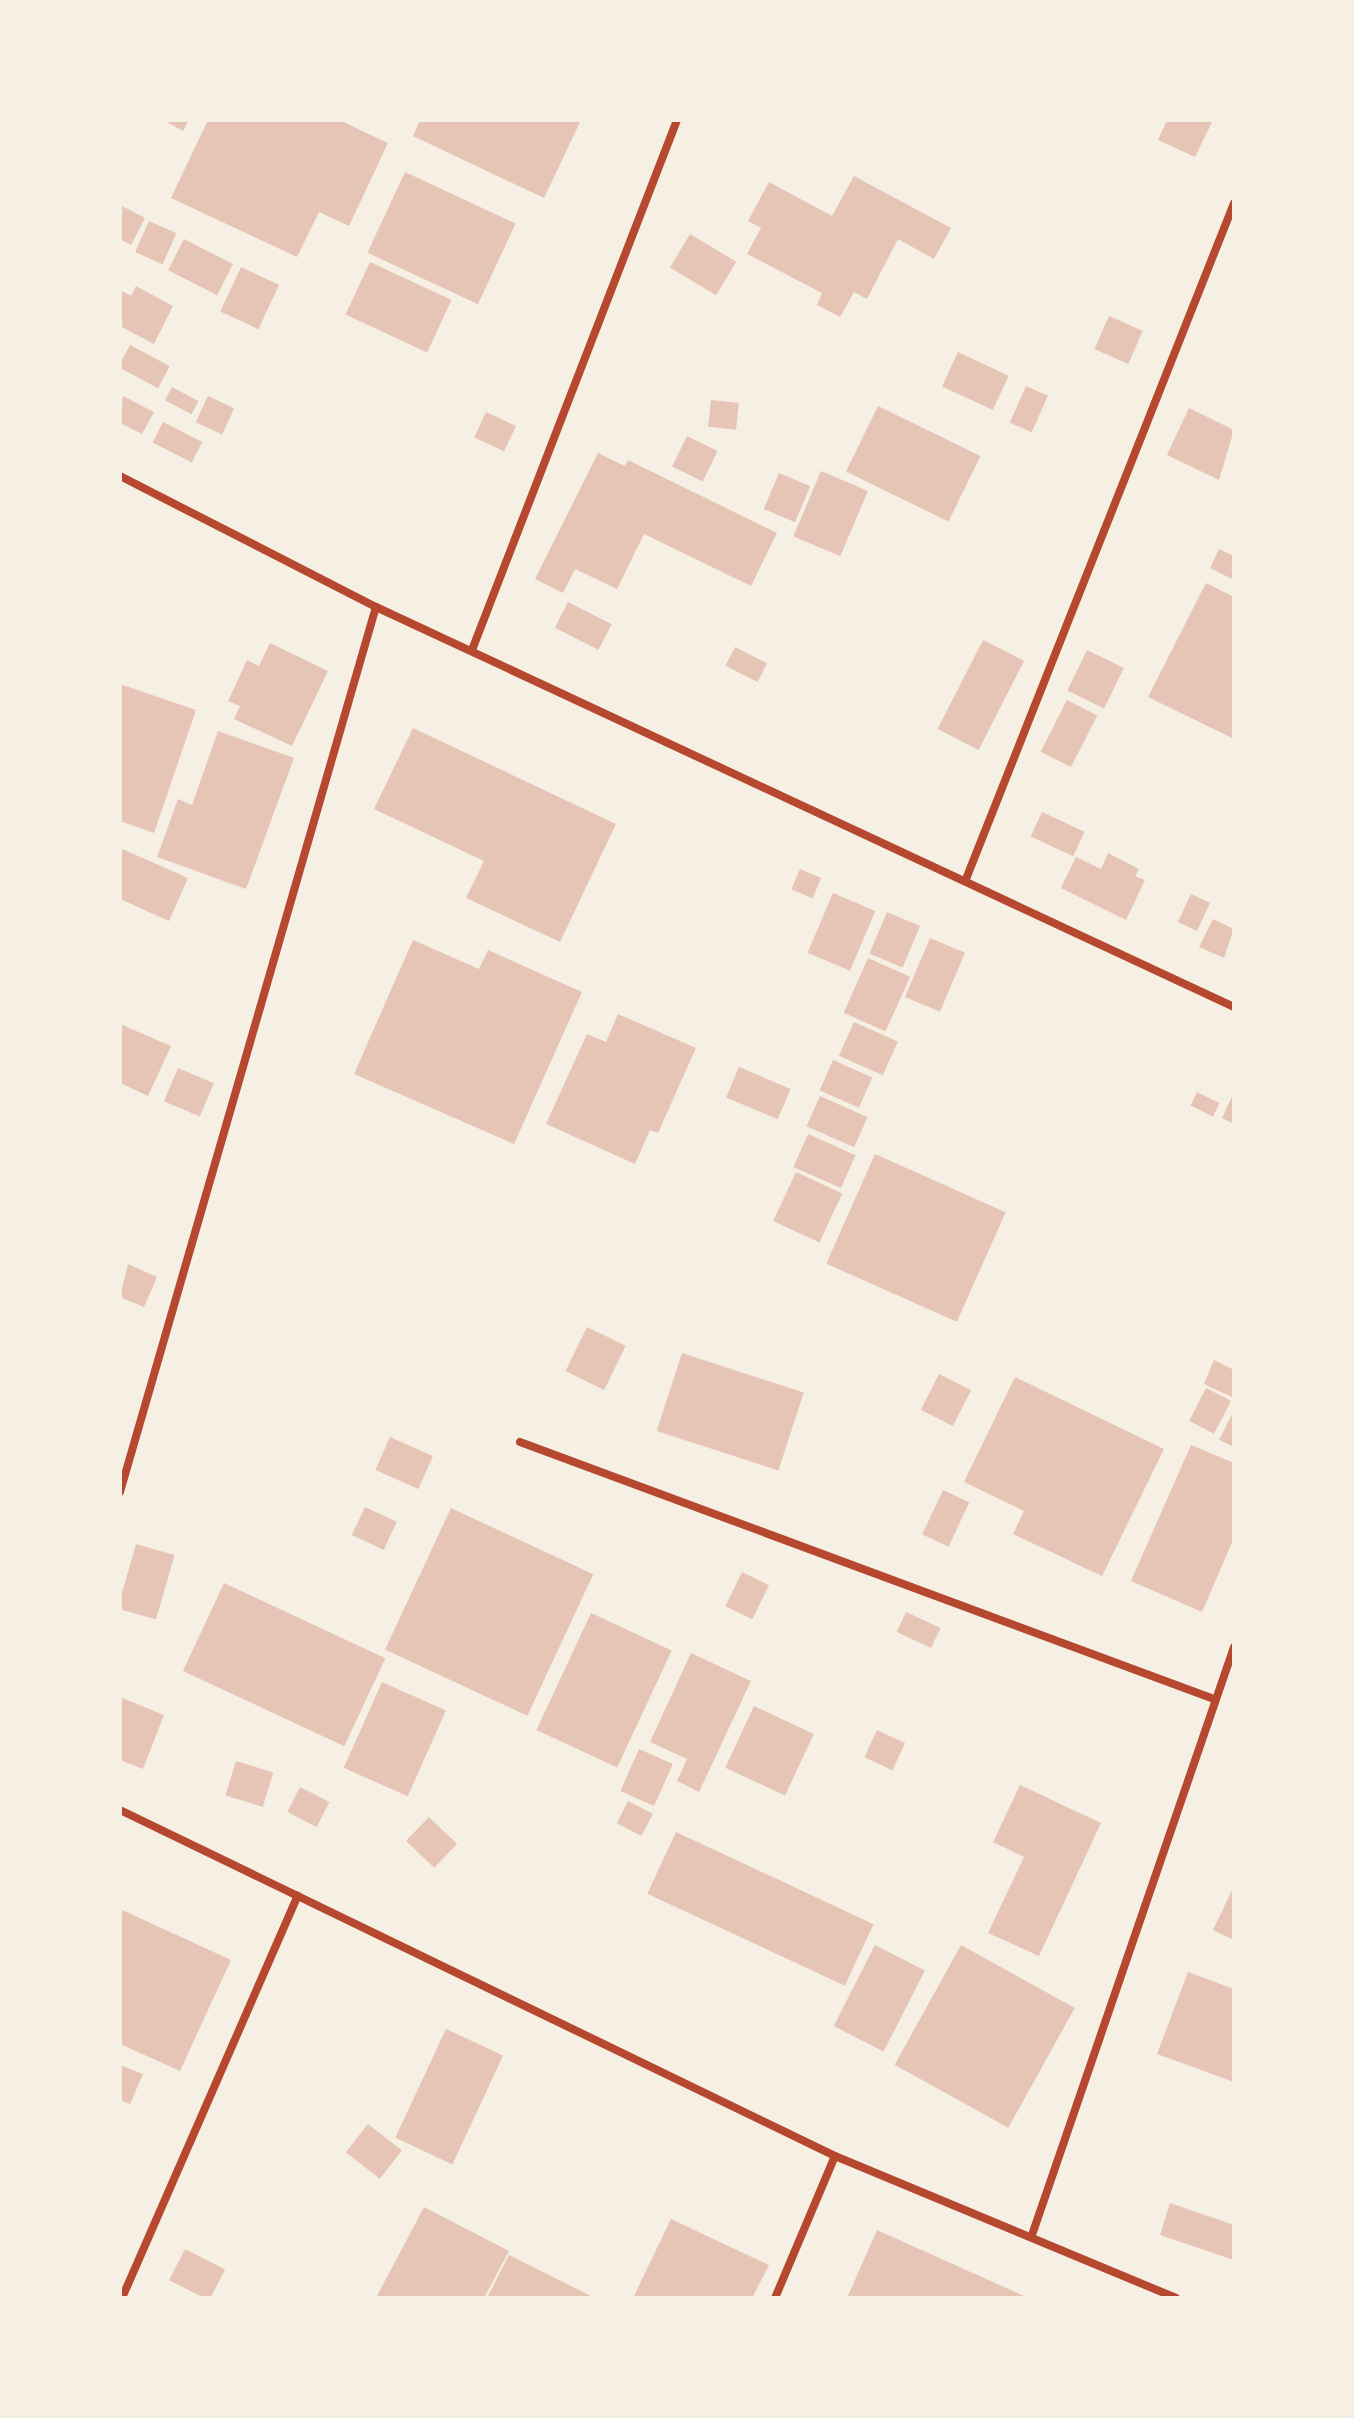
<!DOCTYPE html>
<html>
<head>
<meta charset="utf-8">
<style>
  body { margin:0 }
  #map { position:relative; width:1354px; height:2418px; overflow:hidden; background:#f6efe4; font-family:Poppins,sans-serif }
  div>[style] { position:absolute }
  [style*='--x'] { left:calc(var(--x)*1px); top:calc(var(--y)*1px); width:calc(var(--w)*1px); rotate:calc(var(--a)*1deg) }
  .building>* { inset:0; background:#e6c5b7; transform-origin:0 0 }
  .minor>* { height:8px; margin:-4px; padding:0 4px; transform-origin:4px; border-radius:4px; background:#b5482f }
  span { translate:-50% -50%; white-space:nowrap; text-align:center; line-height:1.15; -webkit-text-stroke:8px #f6efe4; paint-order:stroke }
  .frame { position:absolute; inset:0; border:122px solid #f6efe4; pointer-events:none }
</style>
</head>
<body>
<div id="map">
  <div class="building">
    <i style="clip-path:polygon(163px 120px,189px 120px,183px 131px)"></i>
    <i style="clip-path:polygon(208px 120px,339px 120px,388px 143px,349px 226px,319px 212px,297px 257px,171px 198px)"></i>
    <i style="clip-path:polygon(420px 120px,581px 120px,544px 198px,413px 136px)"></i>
    <i style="clip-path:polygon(1167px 120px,1213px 120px,1195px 157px,1158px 140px)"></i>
    <i style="left:405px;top:172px;width:122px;height:89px;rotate:25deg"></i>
    <i style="clip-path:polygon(854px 176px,951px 228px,934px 259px,898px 239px,867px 299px,854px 292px,840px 317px,817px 305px,822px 293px,747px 254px,761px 228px,748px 221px,769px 182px,832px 216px)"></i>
    <i style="clip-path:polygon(120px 205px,145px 218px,131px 245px,120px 239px)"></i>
    <i style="left:149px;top:221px;width:30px;height:34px;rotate:24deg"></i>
    <i style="left:690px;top:234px;width:54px;height:39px;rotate:31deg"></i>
    <i style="left:184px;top:239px;width:55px;height:35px;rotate:27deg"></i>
    <i style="left:370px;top:262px;width:90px;height:58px;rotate:25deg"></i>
    <i style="left:241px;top:267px;width:42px;height:49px;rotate:25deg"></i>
    <i style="clip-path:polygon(136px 286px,173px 306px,154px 344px,120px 326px,120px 290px,131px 296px)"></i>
    <i style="left:1109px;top:316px;width:37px;height:36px;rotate:24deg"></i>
    <i style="left:130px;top:345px;width:45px;height:25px;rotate:28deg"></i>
    <i style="left:958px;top:352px;width:56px;height:38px;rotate:25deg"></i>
    <i style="left:1026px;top:386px;width:24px;height:40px;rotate:24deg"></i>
    <i style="left:172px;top:387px;width:30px;height:15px;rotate:28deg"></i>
    <i style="clip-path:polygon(123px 396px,154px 412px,142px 434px,120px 423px)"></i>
    <i style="left:208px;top:396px;width:29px;height:29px;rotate:25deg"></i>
    <i style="left:711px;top:400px;width:28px;height:27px;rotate:6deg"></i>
    <i style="left:878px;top:406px;width:114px;height:73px;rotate:26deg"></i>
    <i style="clip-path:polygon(1189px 408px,1234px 430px,1219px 480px,1167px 455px)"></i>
    <i style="left:486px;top:412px;width:33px;height:28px;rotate:25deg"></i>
    <i style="left:163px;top:422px;width:44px;height:23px;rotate:27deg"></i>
    <i style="left:687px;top:436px;width:34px;height:34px;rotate:26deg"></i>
    <i style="clip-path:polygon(598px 453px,625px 466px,628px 460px,777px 533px,751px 586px,644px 534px,617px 589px,575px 569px,563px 593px,535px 579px)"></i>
    <i style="left:821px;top:471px;width:51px;height:71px;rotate:23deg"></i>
    <i style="left:779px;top:473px;width:34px;height:39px;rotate:23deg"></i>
    <i style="clip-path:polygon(1219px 549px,1234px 556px,1234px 580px,1210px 568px)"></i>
    <i style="clip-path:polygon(1206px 583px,1234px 597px,1234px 739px,1148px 697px)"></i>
    <i style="left:568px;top:602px;width:49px;height:29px;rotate:27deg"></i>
    <i style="left:983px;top:640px;width:46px;height:100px;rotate:27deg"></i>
    <i style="clip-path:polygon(270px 643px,328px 671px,292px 746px,234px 719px,240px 706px,228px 701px,247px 660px,259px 666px)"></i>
    <i style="left:735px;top:647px;width:36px;height:21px;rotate:27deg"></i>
    <i style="left:1087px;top:650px;width:41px;height:45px;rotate:26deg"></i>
    <i style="clip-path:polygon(120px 684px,196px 710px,154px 833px,120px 821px)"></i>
    <i style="left:1067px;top:700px;width:34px;height:58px;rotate:27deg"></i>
    <i style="clip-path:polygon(413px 728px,616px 824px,560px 942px,466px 898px,484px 861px,374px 809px)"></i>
    <i style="clip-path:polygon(218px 731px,294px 758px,246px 889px,157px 857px,178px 799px,192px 805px)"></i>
    <i style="left:1042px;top:812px;width:47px;height:27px;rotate:25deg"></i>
    <i style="clip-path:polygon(120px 848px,188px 878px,169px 921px,120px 899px)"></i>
    <i style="clip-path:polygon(1108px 853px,1139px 869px,1135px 876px,1145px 880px,1126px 920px,1061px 888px,1076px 857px,1101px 869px)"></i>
    <i style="left:800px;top:869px;width:23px;height:22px;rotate:23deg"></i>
    <i style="left:833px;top:893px;width:46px;height:65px;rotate:23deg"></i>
    <i style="left:1191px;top:894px;width:21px;height:31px;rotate:25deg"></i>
    <i style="left:887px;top:912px;width:36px;height:45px;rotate:23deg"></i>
    <i style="clip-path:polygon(1213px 919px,1234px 929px,1224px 958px,1199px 947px)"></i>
    <i style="left:930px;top:938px;width:38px;height:64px;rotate:23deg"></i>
    <i style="clip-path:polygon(413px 940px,479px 969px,488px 950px,582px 992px,514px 1144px,354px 1074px)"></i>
    <i style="left:868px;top:958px;width:46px;height:60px;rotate:24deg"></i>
    <i style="clip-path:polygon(618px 1014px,696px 1048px,658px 1133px,650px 1130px,635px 1164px,546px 1124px,587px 1034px,606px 1042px)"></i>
    <i style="left:854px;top:1022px;width:48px;height:37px;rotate:24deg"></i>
    <i style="clip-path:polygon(120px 1024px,171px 1046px,148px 1096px,120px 1083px)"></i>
    <i style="left:833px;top:1060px;width:43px;height:33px;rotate:24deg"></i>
    <i style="left:739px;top:1067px;width:56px;height:33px;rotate:23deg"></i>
    <i style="left:178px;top:1068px;width:39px;height:36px;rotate:23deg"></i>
    <i style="left:1197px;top:1092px;width:25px;height:15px;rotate:26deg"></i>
    <i style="clip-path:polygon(1234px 1092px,1234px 1124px,1222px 1118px)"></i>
    <i style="left:820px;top:1096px;width:52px;height:33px;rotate:24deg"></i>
    <i style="left:808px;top:1134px;width:52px;height:36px;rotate:24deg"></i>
    <i style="left:875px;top:1154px;width:143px;height:120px;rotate:24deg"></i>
    <i style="left:796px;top:1172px;width:51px;height:54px;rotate:25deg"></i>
    <i style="clip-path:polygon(128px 1264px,157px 1277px,144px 1307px,120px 1297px)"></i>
    <i style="left:587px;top:1327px;width:43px;height:49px;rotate:26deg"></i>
    <i style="left:682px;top:1353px;width:128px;height:82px;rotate:18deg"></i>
    <i style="clip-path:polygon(1214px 1360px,1234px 1370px,1234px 1398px,1204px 1384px)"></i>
    <i style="left:939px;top:1374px;width:36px;height:40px;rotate:27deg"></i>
    <i style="clip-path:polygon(1015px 1377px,1164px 1449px,1102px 1576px,1013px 1534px,1024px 1511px,964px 1482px)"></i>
    <i style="left:1206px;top:1388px;width:28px;height:37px;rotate:27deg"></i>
    <i style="clip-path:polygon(1234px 1410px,1234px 1447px,1219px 1440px)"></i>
    <i style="left:390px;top:1437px;width:47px;height:36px;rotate:24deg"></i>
    <i style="clip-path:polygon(1191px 1445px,1234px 1463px,1234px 1538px,1202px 1612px,1131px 1581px)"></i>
    <i style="left:943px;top:1490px;width:29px;height:49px;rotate:25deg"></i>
    <i style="left:365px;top:1507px;width:35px;height:31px;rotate:25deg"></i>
    <i style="left:451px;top:1508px;width:157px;height:156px;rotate:25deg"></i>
    <i style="left:136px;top:1544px;width:40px;height:67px;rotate:16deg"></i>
    <i style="left:742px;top:1572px;width:30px;height:38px;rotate:26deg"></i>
    <i style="left:224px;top:1583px;width:178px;height:97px;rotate:25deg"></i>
    <i style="left:906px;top:1612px;width:38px;height:22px;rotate:25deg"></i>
    <i style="left:591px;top:1613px;width:89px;height:129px;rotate:25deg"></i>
    <i style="clip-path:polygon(691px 1653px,751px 1681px,699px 1792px,677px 1781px,687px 1759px,650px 1742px)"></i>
    <i style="left:382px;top:1682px;width:70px;height:94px;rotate:24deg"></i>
    <i style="clip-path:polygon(120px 1697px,164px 1715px,143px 1769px,120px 1760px)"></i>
    <i style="left:754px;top:1706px;width:66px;height:68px;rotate:25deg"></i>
    <i style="left:877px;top:1730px;width:31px;height:30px;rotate:25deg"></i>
    <i style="left:639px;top:1749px;width:37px;height:46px;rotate:24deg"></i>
    <i style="left:236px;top:1761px;width:39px;height:36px;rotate:17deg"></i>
    <i style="clip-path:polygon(1020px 1785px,1101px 1823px,1039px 1956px,988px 1933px,1024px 1857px,993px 1842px)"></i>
    <i style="left:300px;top:1787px;width:33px;height:28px;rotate:27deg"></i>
    <i style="left:628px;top:1801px;width:28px;height:25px;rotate:27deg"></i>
    <i style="left:429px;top:1817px;width:39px;height:33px;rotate:44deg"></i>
    <i style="left:676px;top:1832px;width:218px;height:68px;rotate:25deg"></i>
    <i style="clip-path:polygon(1234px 1886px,1234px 1940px,1213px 1930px)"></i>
    <i style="clip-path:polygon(120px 1909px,231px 1960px,180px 2071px,120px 2044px)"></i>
    <i style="left:875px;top:1945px;width:56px;height:91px;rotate:27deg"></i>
    <i style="left:961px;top:1945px;width:130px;height:137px;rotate:29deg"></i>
    <i style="clip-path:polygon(1188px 1972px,1234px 1989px,1234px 2082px,1157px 2054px)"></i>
    <i style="left:446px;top:2029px;width:63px;height:120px;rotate:25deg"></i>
    <i style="clip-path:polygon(120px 2065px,143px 2074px,130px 2104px,120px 2100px)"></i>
    <i style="left:368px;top:2124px;width:43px;height:36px;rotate:38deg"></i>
    <i style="clip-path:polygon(1170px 2203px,1234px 2225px,1234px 2260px,1160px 2235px)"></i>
    <i style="clip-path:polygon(424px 2207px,509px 2251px,484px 2298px,376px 2298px)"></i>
    <i style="clip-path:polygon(671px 2219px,769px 2265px,752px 2298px,633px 2298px)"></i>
    <i style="clip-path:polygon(877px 2230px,1024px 2296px,1023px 2298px,847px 2298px)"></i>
    <i style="left:185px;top:2249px;width:45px;height:35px;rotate:27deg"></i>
    <i style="clip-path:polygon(509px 2255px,595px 2298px,487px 2298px)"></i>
  </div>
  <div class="minor">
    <i style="--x:120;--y:476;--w:288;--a:27.1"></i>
    <i style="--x:376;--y:607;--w:947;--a:24.99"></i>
    <i style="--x:472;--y:650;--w:568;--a:-68.85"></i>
    <i style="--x:966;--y:879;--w:727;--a:-68.37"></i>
    <i style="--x:520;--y:1442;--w:740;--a:20.32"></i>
    <i style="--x:120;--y:1492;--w:921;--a:-73.87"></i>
    <i style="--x:120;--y:1810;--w:794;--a:25.82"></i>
    <i style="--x:835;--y:2156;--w:369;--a:22.6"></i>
    <i style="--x:1032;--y:2235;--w:622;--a:-71.04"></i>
    <i style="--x:122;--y:2298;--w:439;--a:-66.4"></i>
    <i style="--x:775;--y:2298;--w:154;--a:-67.1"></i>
  </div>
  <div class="frame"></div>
</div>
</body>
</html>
